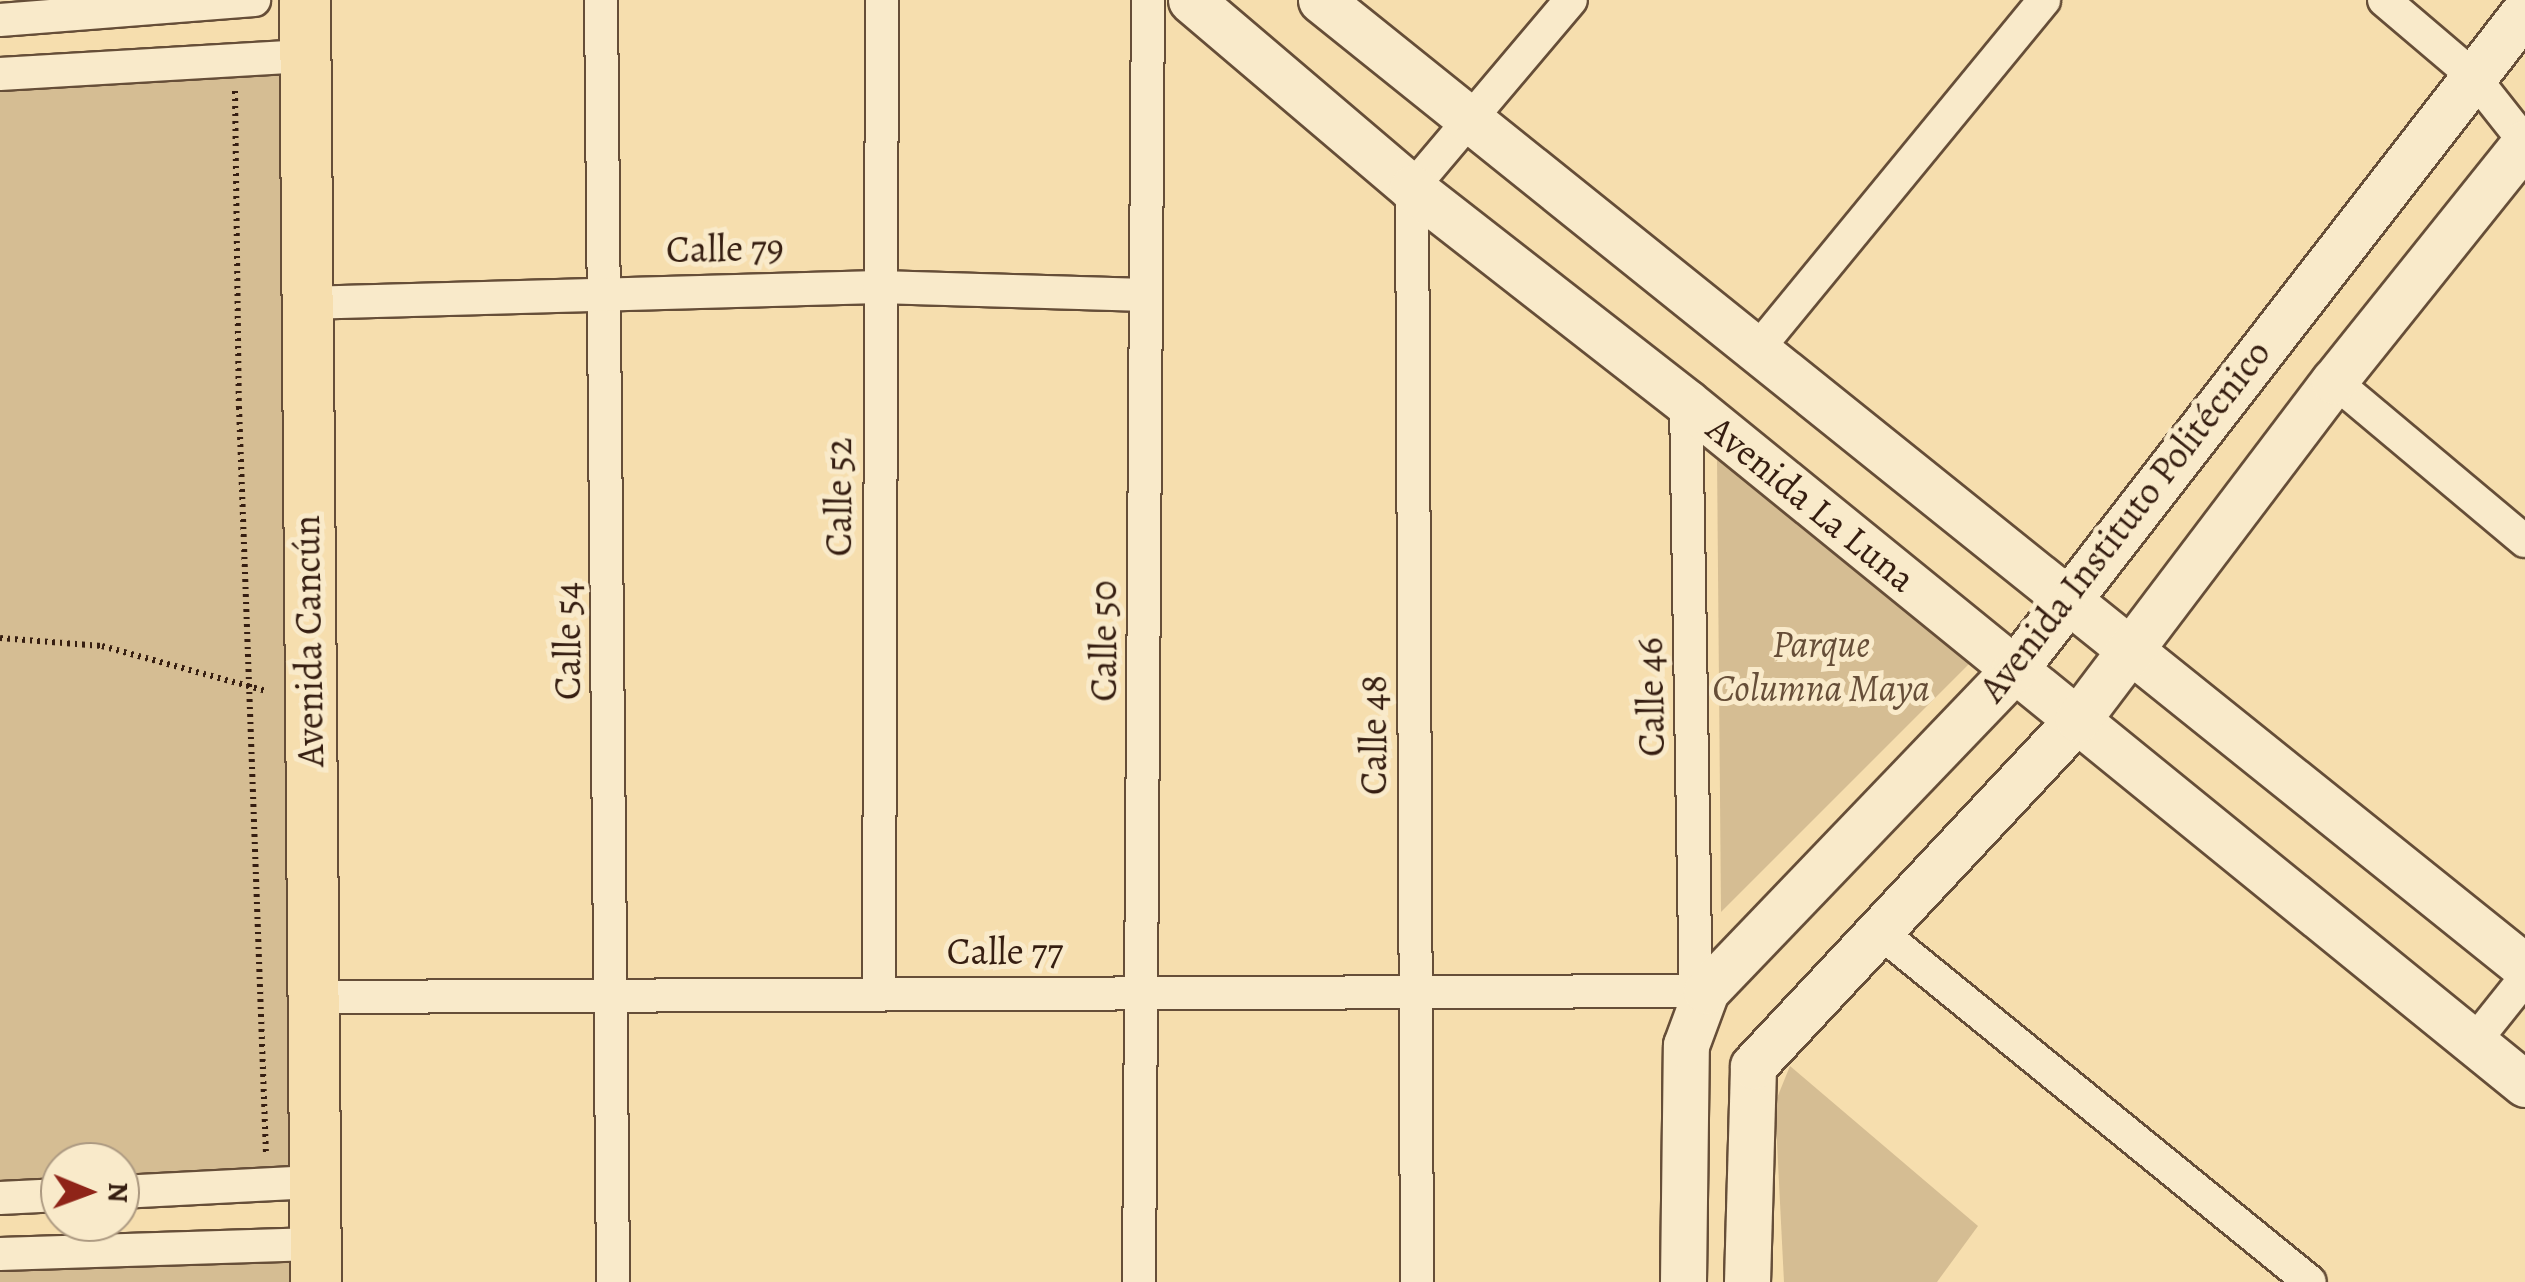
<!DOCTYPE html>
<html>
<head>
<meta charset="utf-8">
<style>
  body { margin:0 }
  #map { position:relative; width:2525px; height:1282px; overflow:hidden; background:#f6deae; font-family:Alegreya,serif }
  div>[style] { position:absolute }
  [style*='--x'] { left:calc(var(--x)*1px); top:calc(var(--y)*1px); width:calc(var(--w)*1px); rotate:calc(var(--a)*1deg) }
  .green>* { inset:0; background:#d5bd93 }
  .path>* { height:6px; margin-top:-3px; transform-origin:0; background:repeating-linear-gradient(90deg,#361e11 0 2.5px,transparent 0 7.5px) }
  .roads { filter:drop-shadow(2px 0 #664e38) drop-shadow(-2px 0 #664e38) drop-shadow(0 2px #664e38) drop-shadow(0 -2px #664e38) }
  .street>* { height:32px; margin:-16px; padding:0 16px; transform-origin:16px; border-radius:16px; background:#f9eaca }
  .secondary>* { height:45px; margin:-22.5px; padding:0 22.5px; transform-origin:22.5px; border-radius:22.5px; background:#f9eaca }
  .primary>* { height:50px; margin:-25px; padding:0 25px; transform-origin:25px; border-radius:25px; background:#f6deae }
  span { translate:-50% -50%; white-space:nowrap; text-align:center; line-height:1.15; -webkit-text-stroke:10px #f9eaca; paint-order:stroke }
  .street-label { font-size:38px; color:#361e11 }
  .park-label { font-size:38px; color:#664e38; font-style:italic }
  .north { position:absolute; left:40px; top:1142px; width:100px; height:100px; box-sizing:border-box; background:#f9eaca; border:2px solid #ab9880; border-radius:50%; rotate:91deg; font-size:28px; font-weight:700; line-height:40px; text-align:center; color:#361e11 }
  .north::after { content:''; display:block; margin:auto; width:35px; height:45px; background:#8f2418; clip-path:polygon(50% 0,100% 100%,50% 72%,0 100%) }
</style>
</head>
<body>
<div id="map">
  <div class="green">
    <i style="clip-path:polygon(304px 56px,313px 1182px,120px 1192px,120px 1162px,60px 1162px,60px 1195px,0 1198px,0 74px)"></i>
    <i style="clip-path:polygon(1717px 456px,1976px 657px,1721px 912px)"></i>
    <i style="clip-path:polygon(1790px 1066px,1978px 1226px,1937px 1282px,1784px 1282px,1775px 1103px)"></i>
    <i style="clip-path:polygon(315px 1244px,316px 1282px,0 1282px,0 1254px)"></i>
  </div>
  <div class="path">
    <i style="--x:235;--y:91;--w:316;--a:89.3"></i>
    <i style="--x:239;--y:407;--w:746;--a:87.93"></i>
    <i style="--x:0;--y:638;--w:102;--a:4.5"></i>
    <i style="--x:102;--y:646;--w:171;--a:15.3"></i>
  </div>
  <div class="roads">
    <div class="street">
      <i style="--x:601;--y:0;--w:1282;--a:89.46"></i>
      <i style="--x:2384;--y:0;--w:116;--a:40.4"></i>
      <i style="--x:2472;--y:75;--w:85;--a:51.7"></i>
      <i style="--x:0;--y:20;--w:255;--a:-4.5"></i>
      <i style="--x:0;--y:74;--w:305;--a:-3.4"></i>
      <i style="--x:304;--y:303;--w:575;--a:-1.59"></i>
      <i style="--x:879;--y:287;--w:267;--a:1.7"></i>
      <i style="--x:1756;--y:351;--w:454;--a:-50.6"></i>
      <i style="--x:2334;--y:381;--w:249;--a:40"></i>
      <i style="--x:1686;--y:402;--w:606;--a:89.05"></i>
      <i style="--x:1880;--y:932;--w:554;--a:39.14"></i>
      <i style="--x:879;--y:993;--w:993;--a:-89.83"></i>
      <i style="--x:315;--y:997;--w:1381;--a:-0.25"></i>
      <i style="--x:2474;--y:1042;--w:82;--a:-51.4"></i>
      <i style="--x:120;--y:1192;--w:193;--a:-3"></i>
      <i style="--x:0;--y:1198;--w:60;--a:-2.9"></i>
      <i style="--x:0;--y:1254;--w:315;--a:-1.8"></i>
      <i style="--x:1139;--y:1282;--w:1282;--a:-89.6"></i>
      <i style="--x:1417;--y:1282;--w:1094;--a:-90.26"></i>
      <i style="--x:1412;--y:188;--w:246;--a:-49.8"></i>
    </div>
    <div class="secondary">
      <i style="--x:1191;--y:0;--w:290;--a:40.4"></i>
      <i style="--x:1412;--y:188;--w:348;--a:38"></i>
      <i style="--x:1686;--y:402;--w:1081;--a:39.11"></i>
      <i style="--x:1321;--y:0;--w:1544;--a:38.77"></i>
      <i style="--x:1683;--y:1282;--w:237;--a:-89.3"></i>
      <i style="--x:1686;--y:1045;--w:58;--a:-69.7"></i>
      <i style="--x:1706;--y:991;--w:445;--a:-46.2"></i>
      <i style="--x:2014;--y:670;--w:834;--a:-52.21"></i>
      <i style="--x:1747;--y:1282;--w:216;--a:-88.4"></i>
      <i style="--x:1753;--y:1066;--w:475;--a:-46.9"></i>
      <i style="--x:2078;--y:719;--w:424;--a:-52.9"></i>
      <i style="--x:2334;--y:381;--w:305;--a:-51.3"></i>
    </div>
    <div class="primary">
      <i style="--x:305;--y:0;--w:1282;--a:89.51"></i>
    </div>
  </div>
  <div class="street-label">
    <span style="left:725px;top:249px;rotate:-1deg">Calle 79</span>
    <span style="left:839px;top:497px;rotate:-90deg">Calle 52</span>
    <span style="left:1811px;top:504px;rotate:39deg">Avenida La Luna</span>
    <span style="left:2125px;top:521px;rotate:-52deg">Avenida Instituto Politécnico</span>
    <span style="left:309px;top:641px;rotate:-91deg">Avenida Cancún</span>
    <span style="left:568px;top:641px;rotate:-90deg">Calle 54</span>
    <span style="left:1104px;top:641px;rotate:-90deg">Calle 50</span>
    <span style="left:1651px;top:697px;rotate:-91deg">Calle 46</span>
    <span style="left:1374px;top:735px;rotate:-90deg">Calle 48</span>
    <span style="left:1005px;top:952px">Calle 77</span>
  </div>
  <div class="park-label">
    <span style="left:1821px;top:667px">Parque<br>Columna Maya</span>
  </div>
  <div class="north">N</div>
</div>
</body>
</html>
